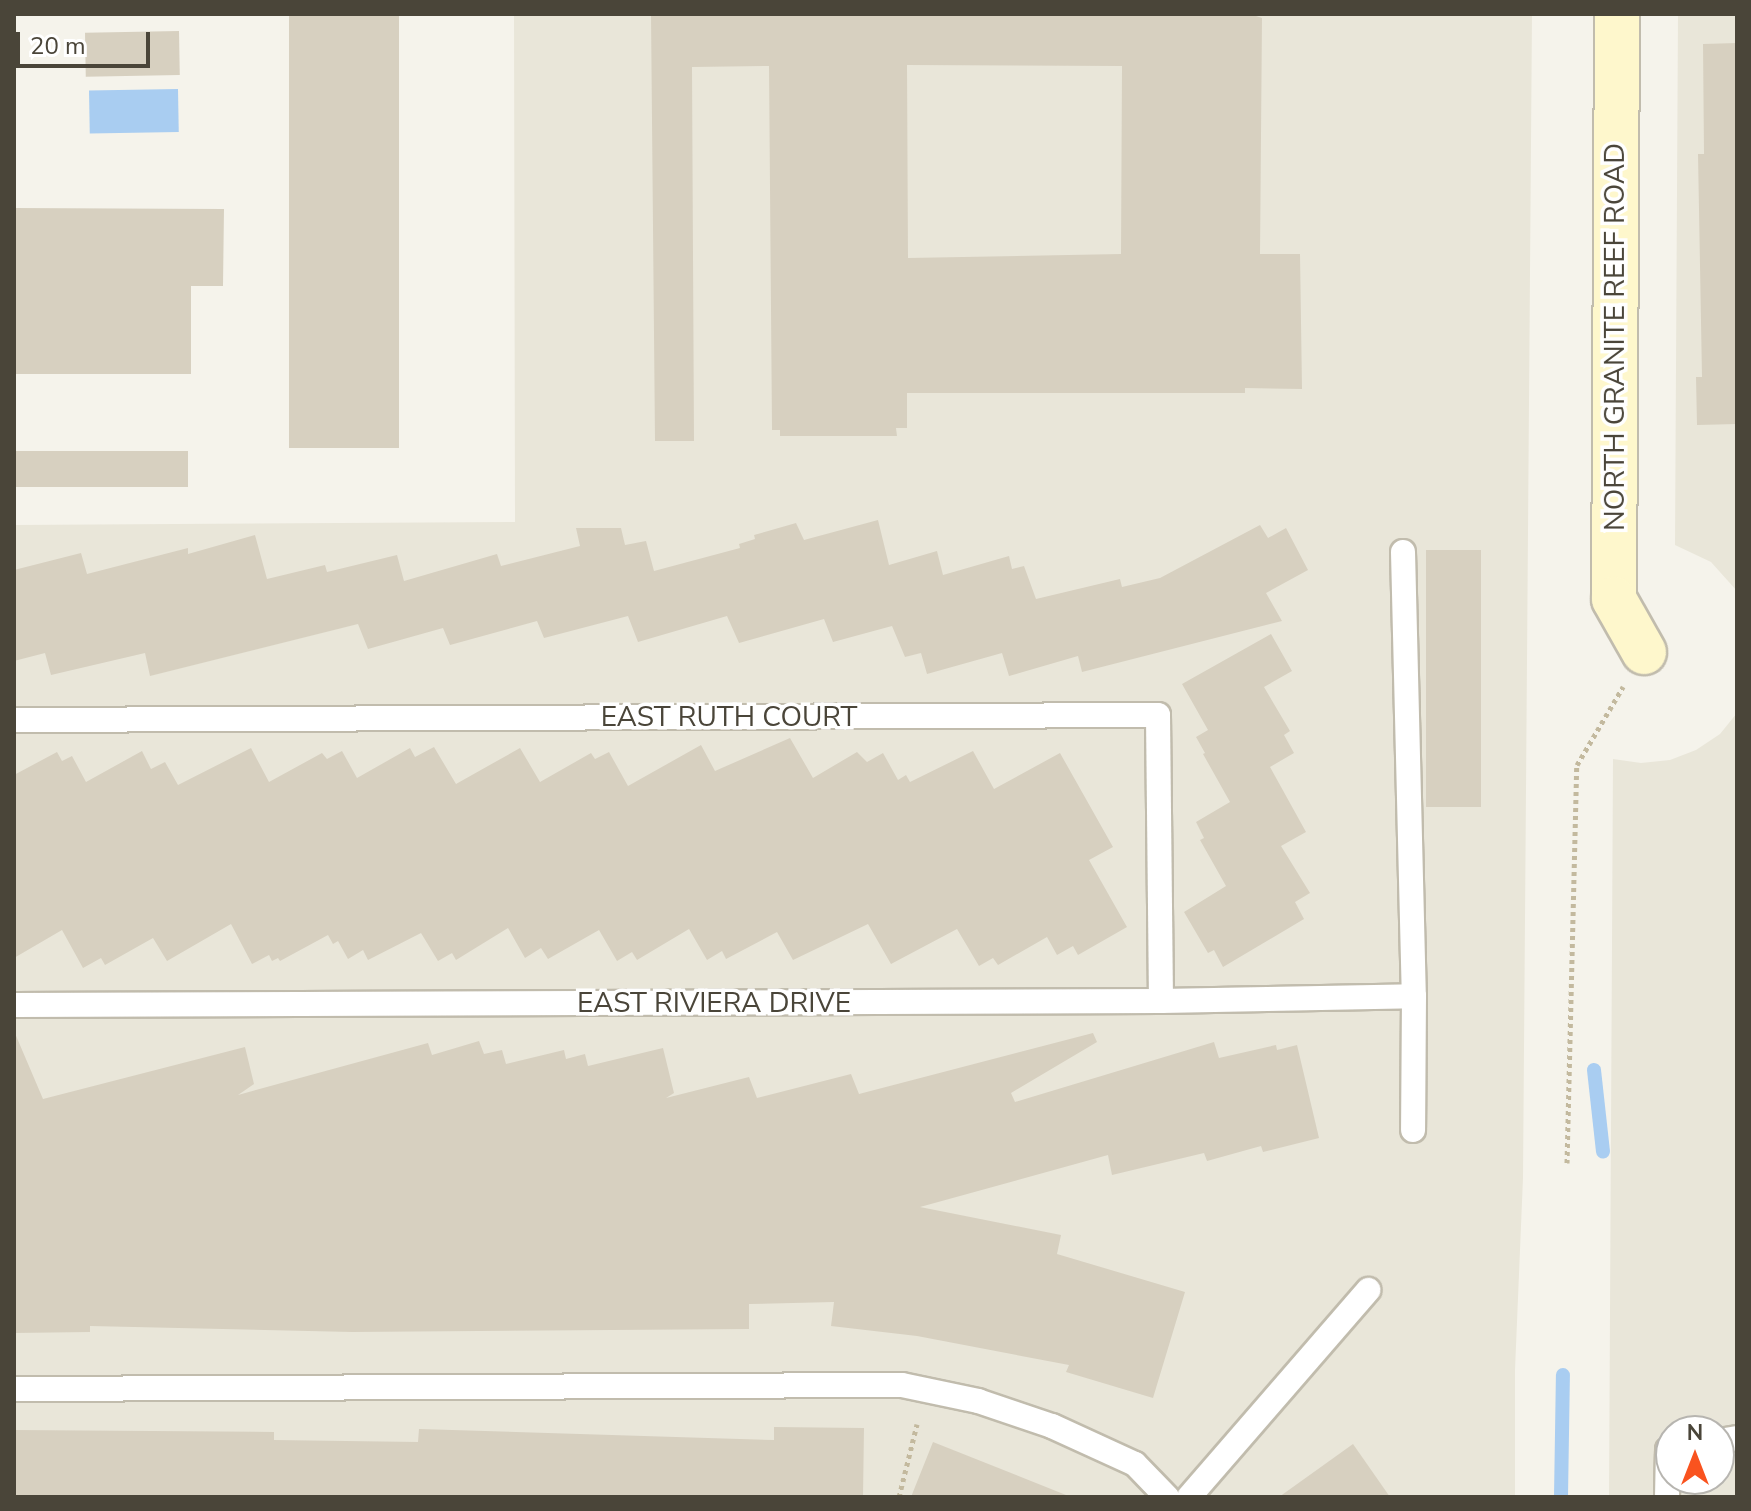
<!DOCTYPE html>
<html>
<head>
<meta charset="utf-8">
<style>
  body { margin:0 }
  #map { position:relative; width:1751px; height:1511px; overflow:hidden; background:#f5f3eb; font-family:"Nunito Sans",sans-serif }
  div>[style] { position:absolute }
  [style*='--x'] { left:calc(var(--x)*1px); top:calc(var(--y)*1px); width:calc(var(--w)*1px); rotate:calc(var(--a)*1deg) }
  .residential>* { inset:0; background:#e9e6d9 }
  .water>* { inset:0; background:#a9cdf1; transform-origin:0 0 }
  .stream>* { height:14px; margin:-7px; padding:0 7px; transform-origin:7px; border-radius:7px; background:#a9cdf1 }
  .building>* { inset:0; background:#d7d0c0; transform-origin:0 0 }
  .path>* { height:5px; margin-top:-2.5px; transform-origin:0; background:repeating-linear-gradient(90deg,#c3b99e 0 4px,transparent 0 8px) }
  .roads { filter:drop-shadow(2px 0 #c1bcad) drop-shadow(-2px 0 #c1bcad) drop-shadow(0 2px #c1bcad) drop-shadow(0 -2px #c1bcad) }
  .lane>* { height:24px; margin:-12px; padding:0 12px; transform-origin:12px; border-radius:12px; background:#fff }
  .secondary>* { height:44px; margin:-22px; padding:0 22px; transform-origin:22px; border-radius:22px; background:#fef7cc }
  span { translate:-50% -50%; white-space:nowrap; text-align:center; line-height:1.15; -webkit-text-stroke:7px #fff; paint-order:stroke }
  .street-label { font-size:28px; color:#4a4539 }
  .frame { position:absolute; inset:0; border:16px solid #4a4539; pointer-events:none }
  .north { position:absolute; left:1655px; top:1415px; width:80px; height:80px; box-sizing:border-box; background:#fff; border:2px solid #b7b5b0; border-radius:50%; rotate:0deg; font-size:22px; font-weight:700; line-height:32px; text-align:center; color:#4a4539 }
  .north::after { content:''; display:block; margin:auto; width:28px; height:36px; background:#f9531f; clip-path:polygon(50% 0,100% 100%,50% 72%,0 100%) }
  .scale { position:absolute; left:16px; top:32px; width:134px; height:36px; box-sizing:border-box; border:4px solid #4a4539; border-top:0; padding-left:10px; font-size:24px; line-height:28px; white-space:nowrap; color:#4a4539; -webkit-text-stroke:6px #fff; paint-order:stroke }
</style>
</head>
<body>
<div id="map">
  <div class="residential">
    <i style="clip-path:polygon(514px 14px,1532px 14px,1523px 1178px,1515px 1370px,1515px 1497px,14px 1497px,14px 525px,515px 522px)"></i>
    <i style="clip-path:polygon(1678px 14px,1737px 14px,1737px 591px,1711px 562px,1675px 545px)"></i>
    <i style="clip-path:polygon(evenodd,1737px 713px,1737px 1497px,1609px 1497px,1613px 759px,1641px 763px,1670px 760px,1696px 750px,1720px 734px,1737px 713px,1671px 1431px,1719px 1431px,1719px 1479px,1671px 1479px,1671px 1431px)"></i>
  </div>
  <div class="water">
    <i style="left:178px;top:89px;width:43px;height:89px;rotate:89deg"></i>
  </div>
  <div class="stream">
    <i style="--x:1594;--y:1070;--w:82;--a:83.7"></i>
    <i style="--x:1561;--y:1497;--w:122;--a:-89.1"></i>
  </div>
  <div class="building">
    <i style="left:289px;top:14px;width:110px;height:434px"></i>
    <i style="clip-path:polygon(evenodd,651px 14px,1250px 14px,1262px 18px,1260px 254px,1300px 254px,1302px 389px,1245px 388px,1245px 393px,907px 393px,907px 428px,896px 428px,897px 436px,780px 436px,780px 430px,772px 430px,769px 66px,692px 67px,694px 441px,655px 441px,651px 14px,907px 65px,1122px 66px,1121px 254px,908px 258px,907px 65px)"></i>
    <i style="left:179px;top:31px;width:44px;height:94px;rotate:89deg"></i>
    <i style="clip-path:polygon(1737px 43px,1737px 424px,1697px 425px,1696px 377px,1702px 377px,1698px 154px,1704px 154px,1703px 44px)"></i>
    <i style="clip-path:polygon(14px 208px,224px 209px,223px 286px,191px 286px,191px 374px,14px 374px)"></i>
    <i style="left:188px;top:451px;width:36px;height:174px;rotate:90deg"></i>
    <i style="clip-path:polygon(878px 520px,889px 565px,937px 551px,943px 575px,1009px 556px,1012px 569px,1024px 566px,1036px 599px,1120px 579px,1122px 587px,1160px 578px,1260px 525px,1268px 538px,1286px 528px,1308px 570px,1266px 593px,1282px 621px,1082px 672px,1078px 656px,1009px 676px,1002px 653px,927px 674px,921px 653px,905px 657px,892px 626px,833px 642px,824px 619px,739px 643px,727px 616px,638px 642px,628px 616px,544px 638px,537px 621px,450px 645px,443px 628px,368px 649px,358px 624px,150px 676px,145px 653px,51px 675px,45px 653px,14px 661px,14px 570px,81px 553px,87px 574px,188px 548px,188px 554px,255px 535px,267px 579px,325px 565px,327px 572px,397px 555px,404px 581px,497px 554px,501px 566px,580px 546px,576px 528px,621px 528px,625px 545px,646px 541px,654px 571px,740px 548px,739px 544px,755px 539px,754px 535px,796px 523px,804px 540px)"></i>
    <i style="left:1481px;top:550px;width:257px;height:55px;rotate:90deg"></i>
    <i style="clip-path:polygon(1271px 634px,1292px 671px,1264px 687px,1290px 731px,1284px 735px,1294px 753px,1270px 767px,1306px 832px,1281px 846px,1310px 893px,1295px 902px,1304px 919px,1223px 967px,1214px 950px,1208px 953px,1184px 912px,1226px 886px,1200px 840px,1204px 838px,1196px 822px,1230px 802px,1203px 754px,1205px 753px,1196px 737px,1208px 730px,1182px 684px)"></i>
    <i style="clip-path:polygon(790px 738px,813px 778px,857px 752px,867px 762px,883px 753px,898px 780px,906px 775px,910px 782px,973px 751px,994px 789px,1060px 753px,1113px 847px,1089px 860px,1127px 927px,1078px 955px,1073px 946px,1057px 955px,1047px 937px,998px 965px,993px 958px,979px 966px,957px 929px,891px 964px,868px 924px,793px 960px,777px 932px,726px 959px,722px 951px,707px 960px,689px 929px,637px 960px,632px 952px,617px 961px,599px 930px,548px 959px,541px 948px,525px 958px,508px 928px,456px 960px,452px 953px,438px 961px,421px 933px,368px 960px,363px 950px,348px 959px,338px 941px,333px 944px,328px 935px,280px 961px,278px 958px,272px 961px,269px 955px,252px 964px,231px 924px,167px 961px,153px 938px,105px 965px,101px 958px,83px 968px,62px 930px,14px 958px,14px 775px,57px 752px,62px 761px,72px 756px,86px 782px,142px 751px,151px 769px,165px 762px,178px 785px,251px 748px,269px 782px,322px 753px,327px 759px,342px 751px,357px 778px,410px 748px,415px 757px,434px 747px,456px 784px,520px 748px,540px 782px,591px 753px,595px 759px,609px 752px,628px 786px,701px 745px,715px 771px)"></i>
    <i style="clip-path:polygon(14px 1031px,43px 1099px,245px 1047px,254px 1084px,238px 1095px,428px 1043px,432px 1055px,479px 1041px,484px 1054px,502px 1050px,506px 1064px,564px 1050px,566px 1059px,585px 1054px,588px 1066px,663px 1048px,674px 1093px,666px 1098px,749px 1077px,757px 1098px,851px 1074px,859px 1094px,1093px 1033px,1097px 1042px,1011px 1093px,1015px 1102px,1214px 1042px,1219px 1058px,1276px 1045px,1277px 1050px,1297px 1045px,1319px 1138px,1263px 1152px,1261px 1146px,1207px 1161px,1204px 1153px,1112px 1175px,1108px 1155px,920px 1207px,1061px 1235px,1057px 1254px,1185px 1292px,1153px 1398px,1066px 1372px,1069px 1365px,917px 1336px,831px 1326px,834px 1302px,749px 1304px,749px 1329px,352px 1332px,90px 1326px,90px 1332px,14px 1333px)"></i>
    <i style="clip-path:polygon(774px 1427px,864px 1428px,863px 1497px,14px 1497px,14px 1430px,274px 1432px,274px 1440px,418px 1442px,419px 1429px,774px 1440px)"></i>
    <i style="clip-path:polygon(933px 1442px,1066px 1495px,1066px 1497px,911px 1497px)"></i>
    <i style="clip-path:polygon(1353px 1444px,1390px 1497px,1279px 1497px)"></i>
  </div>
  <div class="path">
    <i style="--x:1567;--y:1163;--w:398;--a:-88.6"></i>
    <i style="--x:1577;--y:765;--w:91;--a:-59.5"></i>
    <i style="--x:899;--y:1497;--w:75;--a:-76.1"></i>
  </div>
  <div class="roads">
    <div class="lane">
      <i style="--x:1403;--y:552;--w:444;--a:88.6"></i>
      <i style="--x:1414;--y:996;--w:134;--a:90.4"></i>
      <i style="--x:14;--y:720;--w:1144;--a:-0.25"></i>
      <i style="--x:1158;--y:715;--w:286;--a:89.4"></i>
      <i style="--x:14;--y:1005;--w:1147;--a:-0.2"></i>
      <i style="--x:1161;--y:1001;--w:253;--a:-1.1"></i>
      <i style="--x:14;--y:1389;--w:888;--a:-0.26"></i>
      <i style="--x:902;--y:1385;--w:78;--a:11.9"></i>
      <i style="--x:978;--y:1401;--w:78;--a:18.7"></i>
      <i style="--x:1052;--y:1426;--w:91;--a:24.6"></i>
      <i style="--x:1135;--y:1464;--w:46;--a:45.9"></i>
      <i style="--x:1719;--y:1441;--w:18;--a:-9"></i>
      <i style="--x:1189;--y:1497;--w:274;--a:-49.1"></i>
      <i style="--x:1667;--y:1497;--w:47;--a:-88.8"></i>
      <i style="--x:1668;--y:1450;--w:3;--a:0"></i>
    </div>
    <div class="secondary">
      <i style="--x:1617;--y:14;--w:585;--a:90.29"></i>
      <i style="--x:1614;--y:599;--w:61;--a:60.5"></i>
    </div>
  </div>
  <div class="street-label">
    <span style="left:1615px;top:337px;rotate:-90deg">NORTH GRANITE REEF ROAD</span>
    <span style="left:729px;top:717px">EAST RUTH COURT</span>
    <span style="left:714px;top:1003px">EAST RIVIERA DRIVE</span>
  </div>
  <div class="frame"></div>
  <div class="north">N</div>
  <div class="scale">20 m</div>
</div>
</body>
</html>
